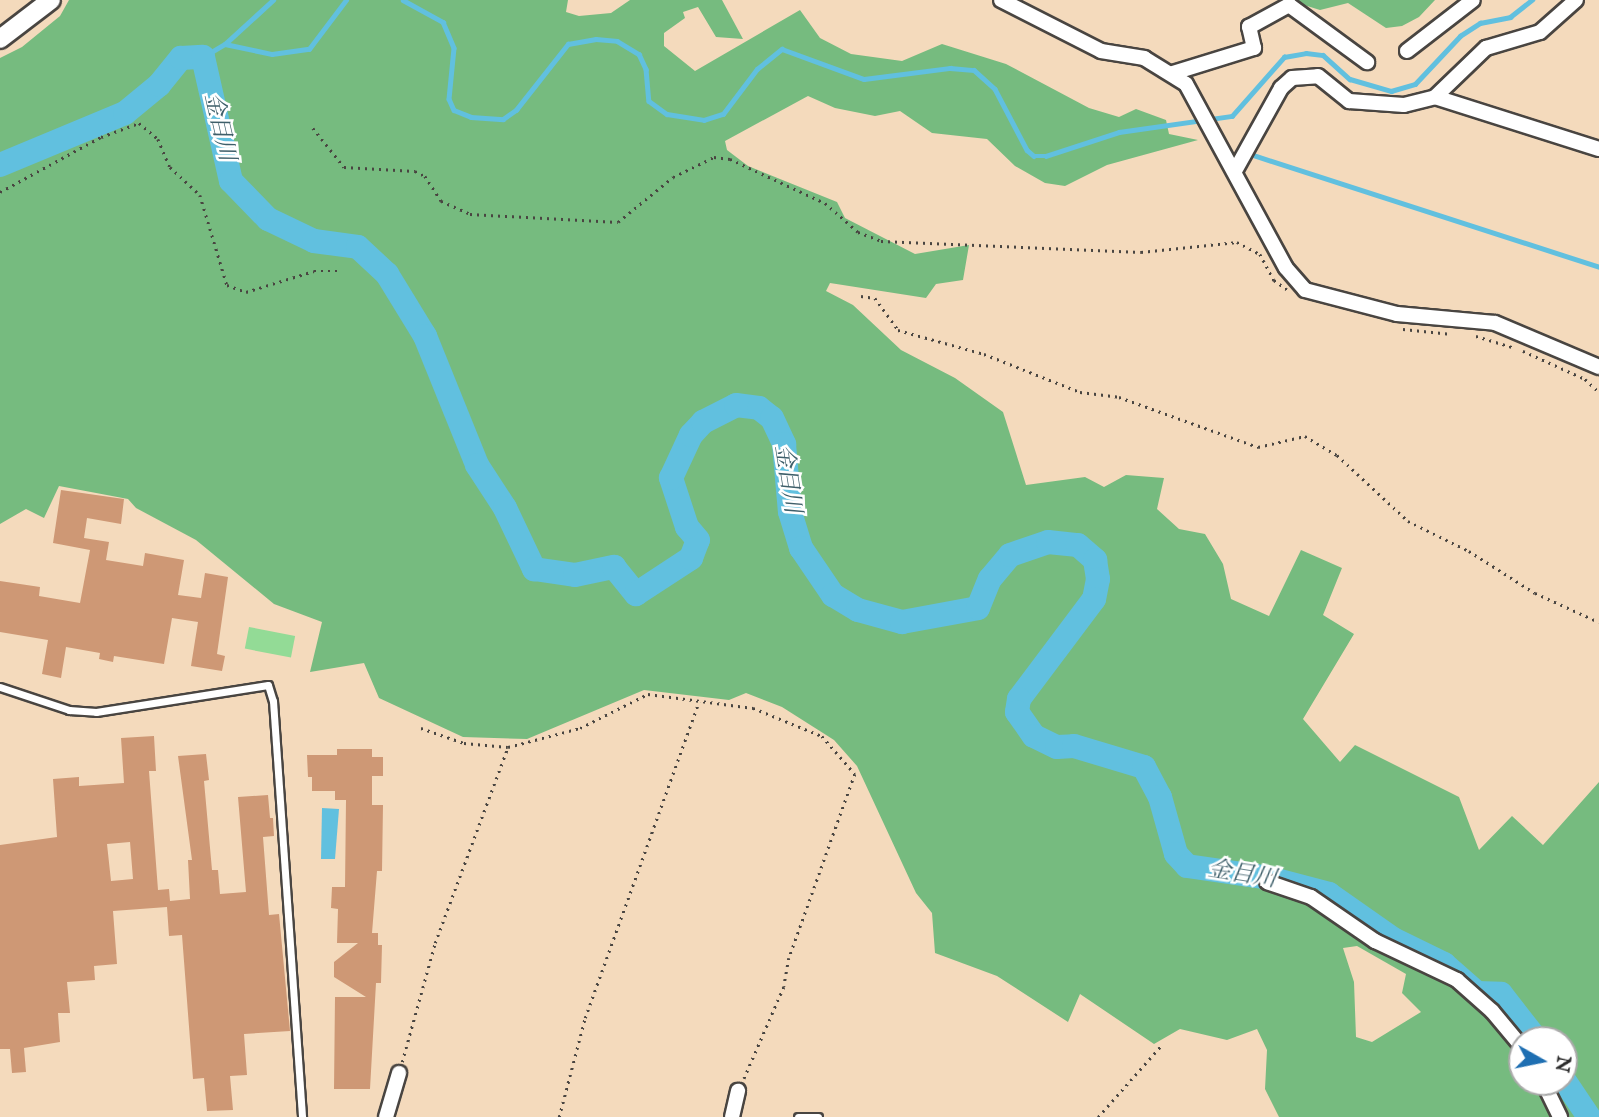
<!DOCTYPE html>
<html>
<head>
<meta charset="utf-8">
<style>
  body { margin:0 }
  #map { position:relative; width:1599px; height:1117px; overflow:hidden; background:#f4dabc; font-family:"IM FELL English","Noto Serif JP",serif }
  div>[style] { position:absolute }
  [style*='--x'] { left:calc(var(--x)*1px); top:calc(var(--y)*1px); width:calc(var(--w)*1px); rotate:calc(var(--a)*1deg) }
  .green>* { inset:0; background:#93db96; transform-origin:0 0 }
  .forest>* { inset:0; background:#76bb7f }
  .water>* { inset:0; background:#61c0df }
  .stream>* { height:4.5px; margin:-2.25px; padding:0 2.25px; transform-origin:2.25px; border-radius:2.25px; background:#61c0df }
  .river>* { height:24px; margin:-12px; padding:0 12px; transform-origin:12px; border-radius:12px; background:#61c0df }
  .building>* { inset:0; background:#ce9875 }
  .path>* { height:2.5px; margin-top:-1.25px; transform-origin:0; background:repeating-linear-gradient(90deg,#494541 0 2px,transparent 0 7px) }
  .roads { filter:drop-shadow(2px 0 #494541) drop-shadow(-2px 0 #494541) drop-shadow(0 2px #494541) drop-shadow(0 -2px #494541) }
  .service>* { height:7px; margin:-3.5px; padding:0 3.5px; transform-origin:3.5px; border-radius:3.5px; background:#fff }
  .minor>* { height:14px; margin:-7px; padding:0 7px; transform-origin:7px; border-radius:7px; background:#fff }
  .tertiary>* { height:18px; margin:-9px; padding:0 9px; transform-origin:9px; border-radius:9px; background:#fff }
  span { translate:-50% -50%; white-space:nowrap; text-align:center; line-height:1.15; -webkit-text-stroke:5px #fff; paint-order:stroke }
  .water-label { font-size:23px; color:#3e5f6a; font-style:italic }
  .north { position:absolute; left:1508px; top:1026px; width:70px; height:70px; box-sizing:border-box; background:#fff; border:2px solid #aaa; border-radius:50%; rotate:99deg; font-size:19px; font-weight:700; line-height:28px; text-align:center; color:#2b2b2b }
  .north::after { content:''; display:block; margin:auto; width:24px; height:32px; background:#1f6fb2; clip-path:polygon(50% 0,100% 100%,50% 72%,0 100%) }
</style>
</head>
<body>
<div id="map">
  <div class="green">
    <i style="left:249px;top:627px;width:47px;height:22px;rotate:11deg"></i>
  </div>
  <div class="forest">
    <i style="clip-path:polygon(evenodd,69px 0,568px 0,566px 12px,579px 16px,611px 13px,630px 0,722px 0,743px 39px,716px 37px,698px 7px,683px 12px,685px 18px,664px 33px,664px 46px,695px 71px,800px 10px,820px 38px,851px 54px,902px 61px,942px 44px,1006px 64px,1089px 108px,1119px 117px,1136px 109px,1166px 120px,1169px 134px,1198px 140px,1107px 165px,1065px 186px,1045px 183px,1015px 166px,987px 139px,932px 133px,900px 111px,875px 116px,835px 108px,808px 96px,725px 141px,727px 150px,748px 166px,837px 202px,845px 218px,915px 254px,969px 245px,963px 280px,936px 284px,926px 298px,830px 283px,826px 291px,853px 305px,901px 350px,955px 378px,1003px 412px,1026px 485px,1085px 477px,1104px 487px,1126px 475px,1164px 478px,1157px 509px,1179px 529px,1205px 534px,1223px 564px,1231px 599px,1269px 616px,1301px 550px,1342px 568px,1323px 615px,1354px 634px,1303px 719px,1340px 762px,1355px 745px,1459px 797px,1479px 850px,1512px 816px,1543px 845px,1599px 782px,1599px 1117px,1279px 1117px,1265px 1089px,1267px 1050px,1257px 1029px,1227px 1040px,1180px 1029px,1154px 1044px,1080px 994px,1068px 1022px,997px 976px,935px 953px,932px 913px,916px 893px,857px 766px,834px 740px,782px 707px,746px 693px,729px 700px,644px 690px,527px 739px,463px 737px,379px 698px,364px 663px,310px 672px,322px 622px,274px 604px,196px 540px,136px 508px,128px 499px,59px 486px,44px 518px,26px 509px,0 524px,0 58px,22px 47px,60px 16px,69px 0,1357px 946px,1406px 974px,1402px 993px,1421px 1012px,1372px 1042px,1356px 1037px,1354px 982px,1343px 948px,1357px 946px,69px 0,1522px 1040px,1564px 1040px,1564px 1082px,1522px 1082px,1522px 1040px)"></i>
    <i style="clip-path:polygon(1288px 0,1435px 0,1419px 17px,1402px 26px,1386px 28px,1348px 3px,1320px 10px)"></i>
  </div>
  <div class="water">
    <i style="clip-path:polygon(322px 808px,339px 809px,335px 859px,321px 859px)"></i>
  </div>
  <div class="stream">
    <i style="--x:403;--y:0;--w:46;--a:28.8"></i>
    <i style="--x:443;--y:22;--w:28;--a:67"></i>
    <i style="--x:454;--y:48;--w:51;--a:95.6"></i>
    <i style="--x:449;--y:99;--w:12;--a:66"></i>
    <i style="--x:454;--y:110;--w:18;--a:22"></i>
    <i style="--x:471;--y:117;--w:32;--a:4"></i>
    <i style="--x:503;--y:119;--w:16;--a:-35"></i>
    <i style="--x:516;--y:110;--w:84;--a:-51.8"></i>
    <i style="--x:568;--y:44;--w:28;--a:-10"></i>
    <i style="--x:596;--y:39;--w:21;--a:5"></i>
    <i style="--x:617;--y:41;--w:26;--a:31"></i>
    <i style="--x:639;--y:54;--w:17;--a:65"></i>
    <i style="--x:646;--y:69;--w:32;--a:85"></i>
    <i style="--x:649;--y:101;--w:22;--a:36"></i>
    <i style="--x:667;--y:114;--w:37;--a:9"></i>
    <i style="--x:704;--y:120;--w:20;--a:-18"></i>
    <i style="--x:723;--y:114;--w:56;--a:-52.9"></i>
    <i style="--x:757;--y:69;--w:32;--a:-39"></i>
    <i style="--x:782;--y:49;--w:87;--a:20.1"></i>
    <i style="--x:864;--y:79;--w:87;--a:-7.3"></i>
    <i style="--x:950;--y:68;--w:24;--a:5"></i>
    <i style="--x:974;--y:70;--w:28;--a:42"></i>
    <i style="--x:995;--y:89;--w:69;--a:62.3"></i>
    <i style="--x:1027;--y:150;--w:9;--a:41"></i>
    <i style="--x:1034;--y:156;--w:12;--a:0"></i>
    <i style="--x:1046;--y:156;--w:77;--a:-18.2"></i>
    <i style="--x:1119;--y:132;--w:114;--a:-8.1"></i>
    <i style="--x:1232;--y:116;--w:79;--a:-48.6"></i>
    <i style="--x:1284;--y:57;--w:22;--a:-10"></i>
    <i style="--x:1306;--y:53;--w:17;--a:7"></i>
    <i style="--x:1323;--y:55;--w:36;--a:42"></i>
    <i style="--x:1350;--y:79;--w:43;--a:16.3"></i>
    <i style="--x:1391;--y:91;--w:25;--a:-16"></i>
    <i style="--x:1415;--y:84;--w:66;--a:-46.8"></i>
    <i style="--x:1460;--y:36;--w:24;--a:-33"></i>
    <i style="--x:1480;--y:23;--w:31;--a:-11"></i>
    <i style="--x:1510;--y:17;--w:28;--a:-38"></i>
    <i style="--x:225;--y:44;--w:65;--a:-42.5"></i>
    <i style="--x:203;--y:57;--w:26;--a:-31"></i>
    <i style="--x:225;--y:44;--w:48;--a:12"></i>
    <i style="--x:272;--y:54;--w:37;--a:-8"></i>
    <i style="--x:309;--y:49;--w:61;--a:-52.9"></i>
    <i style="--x:1253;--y:155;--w:364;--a:17.9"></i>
  </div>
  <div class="river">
    <i style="--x:0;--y:165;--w:135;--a:-22.6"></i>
    <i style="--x:125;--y:113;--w:44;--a:-39.5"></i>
    <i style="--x:159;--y:85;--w:35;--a:-51"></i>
    <i style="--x:181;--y:58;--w:22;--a:-3"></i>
    <i style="--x:203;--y:57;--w:127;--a:77.3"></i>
    <i style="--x:231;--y:181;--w:53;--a:45.8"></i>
    <i style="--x:268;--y:219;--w:51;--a:25.6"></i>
    <i style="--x:314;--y:241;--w:44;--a:7.8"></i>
    <i style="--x:358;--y:247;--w:40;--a:43"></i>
    <i style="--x:387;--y:274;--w:73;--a:58.5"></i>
    <i style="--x:425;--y:336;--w:139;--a:68"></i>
    <i style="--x:477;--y:465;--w:51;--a:56.9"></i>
    <i style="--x:505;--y:508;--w:68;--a:64.6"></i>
    <i style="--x:534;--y:569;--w:41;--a:8.3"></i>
    <i style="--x:575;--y:575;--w:40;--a:-12"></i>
    <i style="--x:614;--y:567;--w:35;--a:51"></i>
    <i style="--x:636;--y:594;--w:66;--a:-33.2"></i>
    <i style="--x:691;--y:558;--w:19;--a:-69"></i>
    <i style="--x:698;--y:540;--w:17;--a:-130"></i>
    <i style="--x:687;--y:527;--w:52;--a:-108.1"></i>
    <i style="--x:671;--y:478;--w:47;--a:-65.1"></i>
    <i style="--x:691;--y:435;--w:18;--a:-47"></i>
    <i style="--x:703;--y:422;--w:37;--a:-27"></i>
    <i style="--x:736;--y:405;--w:23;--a:7"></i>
    <i style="--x:759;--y:408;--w:16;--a:38"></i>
    <i style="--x:772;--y:418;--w:29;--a:65"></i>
    <i style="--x:784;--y:444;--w:68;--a:85"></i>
    <i style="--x:790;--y:512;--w:38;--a:73"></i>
    <i style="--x:801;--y:548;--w:57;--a:55.8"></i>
    <i style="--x:833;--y:595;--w:29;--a:31"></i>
    <i style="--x:858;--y:610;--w:46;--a:15.3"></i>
    <i style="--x:902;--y:622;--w:77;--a:-10.4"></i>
    <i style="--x:978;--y:608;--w:31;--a:-68"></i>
    <i style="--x:990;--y:579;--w:31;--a:-50"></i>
    <i style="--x:1010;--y:555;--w:40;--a:-18.9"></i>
    <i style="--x:1048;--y:542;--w:30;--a:6"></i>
    <i style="--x:1078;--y:545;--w:23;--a:41"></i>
    <i style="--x:1095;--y:560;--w:19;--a:81"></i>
    <i style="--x:1098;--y:579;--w:20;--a:101"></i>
    <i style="--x:1094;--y:599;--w:125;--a:126.9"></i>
    <i style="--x:1019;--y:699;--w:13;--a:99"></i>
    <i style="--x:1017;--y:712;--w:29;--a:55"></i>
    <i style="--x:1034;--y:736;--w:25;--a:26"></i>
    <i style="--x:1057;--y:747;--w:17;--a:-3"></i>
    <i style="--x:1074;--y:746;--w:73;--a:16.7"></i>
    <i style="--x:1144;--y:767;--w:34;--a:62"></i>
    <i style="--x:1160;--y:797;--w:59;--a:74.3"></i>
    <i style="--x:1176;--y:854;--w:16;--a:47"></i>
    <i style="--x:1187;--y:866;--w:83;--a:8.3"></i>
    <i style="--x:1269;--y:878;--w:62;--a:14.9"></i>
    <i style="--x:1329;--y:894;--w:78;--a:35.1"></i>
    <i style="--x:1393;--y:939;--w:57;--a:26.1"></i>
    <i style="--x:1444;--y:964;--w:44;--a:41.3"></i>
    <i style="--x:1477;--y:993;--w:24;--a:2"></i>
    <i style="--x:1501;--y:994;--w:58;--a:52"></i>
    <i style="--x:1564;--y:1080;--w:45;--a:56"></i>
  </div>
  <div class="building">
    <i style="clip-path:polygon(61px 490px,124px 499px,121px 524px,87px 518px,84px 538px,109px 542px,106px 560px,143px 566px,145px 553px,184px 560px,178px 595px,201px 598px,205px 573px,228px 577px,217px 654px,225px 656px,222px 671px,191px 666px,198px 622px,172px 618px,164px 664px,114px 656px,113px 662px,99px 659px,100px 653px,66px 647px,61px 678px,42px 674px,48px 640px,0 632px,0 581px,40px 587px,39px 596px,80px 603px,90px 550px,53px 543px)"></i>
    <i style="clip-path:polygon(evenodd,154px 736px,156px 771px,149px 771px,158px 890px,169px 889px,170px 901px,190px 899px,188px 860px,192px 860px,178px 756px,206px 754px,209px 780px,204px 781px,212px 870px,218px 870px,220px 894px,246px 892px,238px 797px,268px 795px,270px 818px,273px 818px,274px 836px,263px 837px,269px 915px,279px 914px,290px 1031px,244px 1034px,247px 1075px,230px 1076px,233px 1110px,207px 1111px,204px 1078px,193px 1079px,182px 935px,169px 936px,167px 907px,113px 911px,117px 964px,94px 966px,95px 980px,67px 982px,70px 1013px,58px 1013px,60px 1042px,24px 1048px,26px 1072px,12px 1073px,10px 1049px,0 1049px,0 845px,57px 837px,53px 779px,79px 777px,79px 786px,124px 783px,121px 738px,154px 736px,130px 842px,133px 879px,111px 881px,107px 844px,130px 842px)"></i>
    <i style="clip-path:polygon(337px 749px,372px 749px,372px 757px,383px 757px,383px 776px,372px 776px,372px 805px,383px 805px,382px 871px,377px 871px,372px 933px,378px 933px,378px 945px,382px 945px,381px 983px,376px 983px,370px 1089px,334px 1089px,335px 997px,366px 997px,334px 977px,334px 962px,358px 943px,337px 943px,338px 909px,331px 908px,332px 887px,345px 887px,346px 800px,335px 800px,335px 791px,312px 791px,312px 777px,308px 777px,307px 755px,337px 755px)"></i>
  </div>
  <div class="path">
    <i style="--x:313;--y:128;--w:50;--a:51.5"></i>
    <i style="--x:344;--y:167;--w:71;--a:3.2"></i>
    <i style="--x:415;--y:171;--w:11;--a:27"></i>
    <i style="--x:425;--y:176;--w:30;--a:57"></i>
    <i style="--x:441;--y:201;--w:32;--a:24"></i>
    <i style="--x:470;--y:214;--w:148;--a:3.1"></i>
    <i style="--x:618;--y:222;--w:71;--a:-39.3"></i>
    <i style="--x:673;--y:177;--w:46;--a:-26"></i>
    <i style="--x:714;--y:157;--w:16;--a:7"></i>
    <i style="--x:730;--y:159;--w:105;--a:24.9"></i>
    <i style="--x:825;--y:203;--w:44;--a:41.3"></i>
    <i style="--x:858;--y:232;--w:25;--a:21"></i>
    <i style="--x:881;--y:241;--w:260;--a:2.4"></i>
    <i style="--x:1141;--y:252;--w:97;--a:-5.9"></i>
    <i style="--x:1237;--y:242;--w:26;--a:28"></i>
    <i style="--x:1260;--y:254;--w:30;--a:62"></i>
    <i style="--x:1274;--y:280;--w:19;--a:36"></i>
    <i style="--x:0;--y:192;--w:115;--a:-28.6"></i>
    <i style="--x:101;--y:137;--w:40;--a:-20.2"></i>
    <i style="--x:139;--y:123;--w:25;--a:40"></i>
    <i style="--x:158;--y:139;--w:30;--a:67"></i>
    <i style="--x:170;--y:167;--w:41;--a:43"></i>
    <i style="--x:200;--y:195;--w:94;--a:73.3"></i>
    <i style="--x:227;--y:285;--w:20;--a:20"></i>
    <i style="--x:246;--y:292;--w:71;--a:-17.2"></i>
    <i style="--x:314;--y:271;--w:28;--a:0"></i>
    <i style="--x:861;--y:296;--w:14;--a:8"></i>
    <i style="--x:875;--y:298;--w:39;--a:54"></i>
    <i style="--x:898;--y:330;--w:89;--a:15.6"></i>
    <i style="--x:984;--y:354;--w:103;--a:21.6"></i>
    <i style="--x:1080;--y:392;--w:39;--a:7"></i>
    <i style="--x:1119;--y:397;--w:148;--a:19.8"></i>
    <i style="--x:1258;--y:447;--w:48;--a:-13.2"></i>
    <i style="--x:1305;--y:436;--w:37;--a:31"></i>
    <i style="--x:1337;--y:455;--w:97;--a:42.9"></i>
    <i style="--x:1408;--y:521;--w:68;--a:26.2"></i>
    <i style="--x:1469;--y:551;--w:78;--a:32.5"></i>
    <i style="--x:1535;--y:593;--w:70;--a:24.4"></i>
    <i style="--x:1403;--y:329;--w:49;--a:5.8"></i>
    <i style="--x:1476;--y:336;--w:39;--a:17"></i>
    <i style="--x:1523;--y:351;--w:68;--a:24.3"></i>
    <i style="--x:1585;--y:379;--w:19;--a:43"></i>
    <i style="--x:421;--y:728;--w:46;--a:19.2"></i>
    <i style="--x:464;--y:743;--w:44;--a:5.2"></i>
    <i style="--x:508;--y:747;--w:74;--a:-14.8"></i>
    <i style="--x:580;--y:728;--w:76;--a:-26.6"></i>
    <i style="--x:648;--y:694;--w:106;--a:7.6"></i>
    <i style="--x:753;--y:708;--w:74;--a:22.1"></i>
    <i style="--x:822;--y:736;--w:50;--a:49"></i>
    <i style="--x:855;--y:774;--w:195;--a:109.7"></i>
    <i style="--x:789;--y:958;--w:29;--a:100"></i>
    <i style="--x:784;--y:987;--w:100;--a:113.5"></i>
    <i style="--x:402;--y:1062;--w:123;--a:-74.5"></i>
    <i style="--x:435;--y:943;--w:209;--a:-69.6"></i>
    <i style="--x:559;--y:1117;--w:102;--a:-75.3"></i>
    <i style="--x:585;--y:1018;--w:336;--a:-70.2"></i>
    <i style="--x:1098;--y:1117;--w:94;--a:-48.5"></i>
  </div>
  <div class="roads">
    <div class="service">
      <i style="--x:0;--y:687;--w:73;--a:18.4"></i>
      <i style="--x:69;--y:710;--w:27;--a:4"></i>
      <i style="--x:96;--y:712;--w:174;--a:-8.9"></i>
      <i style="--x:268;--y:685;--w:17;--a:73"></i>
      <i style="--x:273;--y:701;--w:417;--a:86"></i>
      <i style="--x:798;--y:1117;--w:20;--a:0"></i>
    </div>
    <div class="minor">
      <i style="--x:1001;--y:0;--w:112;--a:27"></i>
      <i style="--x:1101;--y:51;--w:44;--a:9.2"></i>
      <i style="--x:1144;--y:58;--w:49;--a:31.8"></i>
      <i style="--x:1186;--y:84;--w:209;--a:61.5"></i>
      <i style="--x:1286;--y:268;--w:29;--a:49"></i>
      <i style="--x:1305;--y:290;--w:95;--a:14.6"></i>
      <i style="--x:1397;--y:314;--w:98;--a:5.2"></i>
      <i style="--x:1495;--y:323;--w:113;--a:22.9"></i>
      <i style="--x:1407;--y:51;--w:83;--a:-37.7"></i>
      <i style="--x:1173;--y:73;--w:85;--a:-17.2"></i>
      <i style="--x:1254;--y:48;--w:22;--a:-103"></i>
      <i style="--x:1249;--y:27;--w:46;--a:-28.8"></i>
      <i style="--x:1289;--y:5;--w:97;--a:36.2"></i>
      <i style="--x:1435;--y:97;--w:172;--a:17.6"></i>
      <i style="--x:1236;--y:169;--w:93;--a:-60.9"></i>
      <i style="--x:1281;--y:88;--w:15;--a:-42"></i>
      <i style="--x:1292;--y:78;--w:26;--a:-4"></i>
      <i style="--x:1318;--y:76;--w:40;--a:39"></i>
      <i style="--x:1349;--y:101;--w:55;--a:4.2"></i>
      <i style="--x:1404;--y:105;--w:32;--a:-14"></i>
      <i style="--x:1435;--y:97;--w:71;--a:-43.9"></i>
      <i style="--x:1486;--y:48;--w:56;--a:-16.5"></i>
      <i style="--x:1540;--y:32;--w:48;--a:-41.6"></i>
      <i style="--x:1267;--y:882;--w:46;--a:18.8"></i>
      <i style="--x:1311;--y:897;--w:78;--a:34.5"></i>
      <i style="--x:1375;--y:941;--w:91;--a:25.4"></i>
      <i style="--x:1457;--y:980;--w:47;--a:41.5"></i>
      <i style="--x:1492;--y:1011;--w:47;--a:50.2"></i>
      <i style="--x:1543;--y:1082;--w:39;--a:64"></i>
      <i style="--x:386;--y:1117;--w:46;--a:-73.5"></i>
      <i style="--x:732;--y:1117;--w:27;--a:-77"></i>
    </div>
    <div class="tertiary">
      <i style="--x:0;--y:39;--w:64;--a:-37.4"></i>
    </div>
  </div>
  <div class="water-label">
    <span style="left:219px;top:127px;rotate:77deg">金目川</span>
    <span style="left:787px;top:479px;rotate:81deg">金目川</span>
    <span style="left:1242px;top:875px;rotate:9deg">金目川</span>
  </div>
  <div class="north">N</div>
</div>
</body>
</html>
